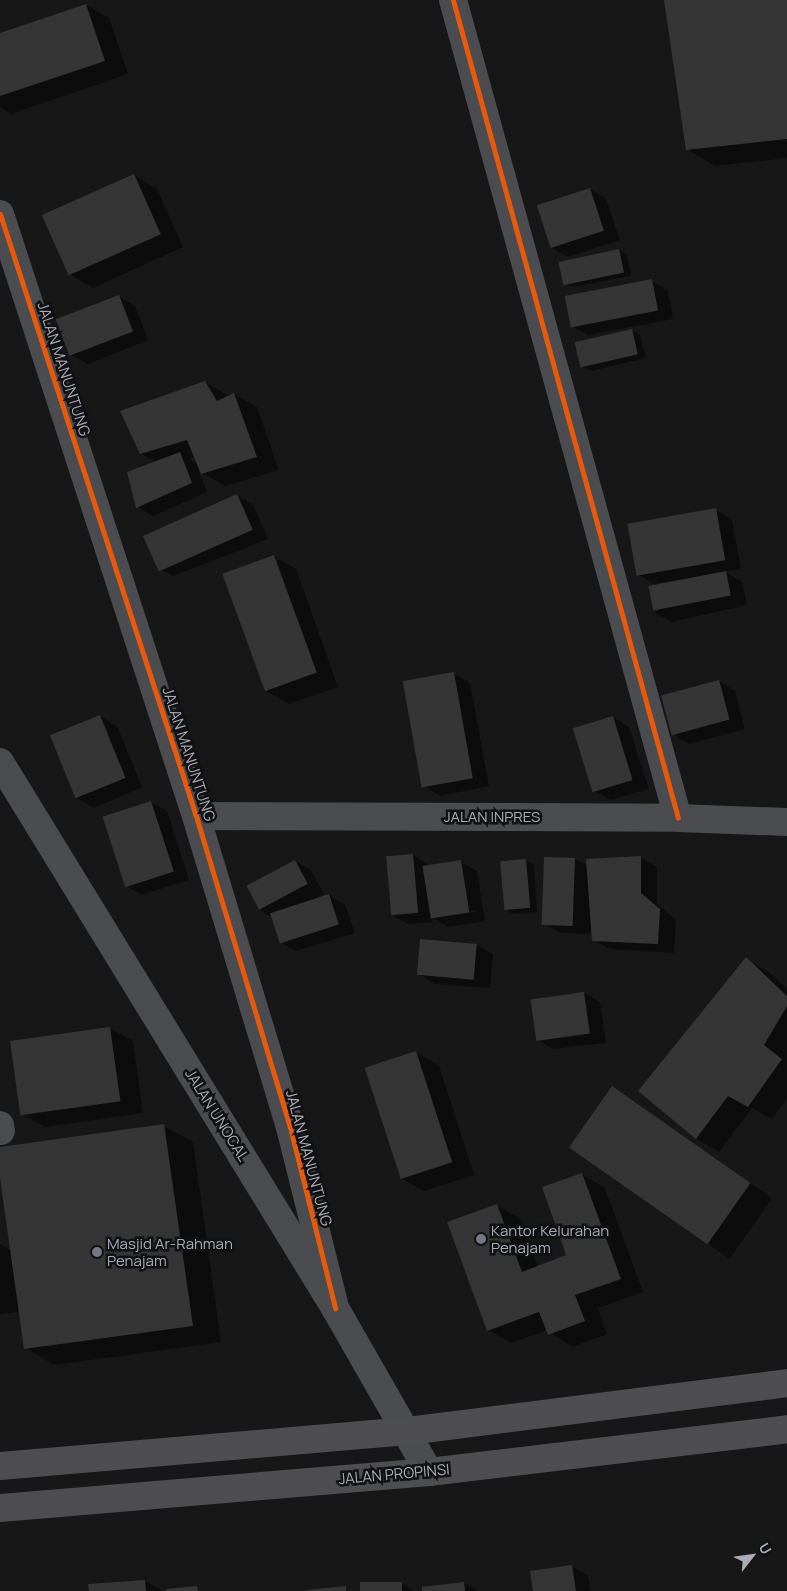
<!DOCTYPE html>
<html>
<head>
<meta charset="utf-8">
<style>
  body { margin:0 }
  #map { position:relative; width:787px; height:1591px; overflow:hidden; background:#171717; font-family:Manrope,sans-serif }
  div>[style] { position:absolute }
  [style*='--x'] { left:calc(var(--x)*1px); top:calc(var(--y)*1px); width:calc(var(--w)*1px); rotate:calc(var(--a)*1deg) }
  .shadow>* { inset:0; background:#0007; transform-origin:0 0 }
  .building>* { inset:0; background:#353536; transform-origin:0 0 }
  .minor>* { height:28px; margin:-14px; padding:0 14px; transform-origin:14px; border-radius:14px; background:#4b4c50 }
  .highway>* { height:28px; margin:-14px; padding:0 14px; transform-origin:14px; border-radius:14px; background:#4e4e51 }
  .cycleway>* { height:5px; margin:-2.5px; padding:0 2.5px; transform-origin:2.5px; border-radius:2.5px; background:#e8590c }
  .dots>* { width:14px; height:14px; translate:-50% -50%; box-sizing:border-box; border:2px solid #111113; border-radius:50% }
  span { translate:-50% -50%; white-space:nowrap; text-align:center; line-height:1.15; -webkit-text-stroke:5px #111113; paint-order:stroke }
  .street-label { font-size:15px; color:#a8adb8 }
  .poi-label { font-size:15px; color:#a8adb8 }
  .left { translate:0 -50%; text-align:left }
  .north { position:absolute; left:727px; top:1531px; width:50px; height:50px; -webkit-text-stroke:4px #111113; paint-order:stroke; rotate:60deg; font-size:14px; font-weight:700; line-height:20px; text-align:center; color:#a8adb8 }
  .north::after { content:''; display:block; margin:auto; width:18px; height:22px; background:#a8adb8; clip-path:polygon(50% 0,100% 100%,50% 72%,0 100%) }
</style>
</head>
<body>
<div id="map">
  <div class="shadow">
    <i style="clip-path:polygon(665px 0,787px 0,787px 158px,715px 166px,687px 149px)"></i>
    <i style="clip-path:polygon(86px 5px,109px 18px,128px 74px,11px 114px,0 107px,0 34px)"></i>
    <i style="clip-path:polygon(134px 175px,157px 189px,183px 247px,93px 288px,70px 274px)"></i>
    <i style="clip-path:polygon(590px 189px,606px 199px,620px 240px,568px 257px,552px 248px)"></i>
    <i style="clip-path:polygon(619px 250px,627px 255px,631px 276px,572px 287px,564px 282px)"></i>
    <i style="clip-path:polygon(651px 281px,668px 290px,673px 319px,588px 335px,571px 326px)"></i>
    <i style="clip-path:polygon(119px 296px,135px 306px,148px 340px,88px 364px,72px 355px)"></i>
    <i style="clip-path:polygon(632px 330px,640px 335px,646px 358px,591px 371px,583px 367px)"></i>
    <i style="clip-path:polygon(evenodd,205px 382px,229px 396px,234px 394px,257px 407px,279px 470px,225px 486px,199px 471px,207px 492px,153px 516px,137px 507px,156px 462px,141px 453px,205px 382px,196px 457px,199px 465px,189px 459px,196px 457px)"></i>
    <i style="clip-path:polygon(237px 495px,253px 505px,268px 539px,173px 576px,157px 567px)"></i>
    <i style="clip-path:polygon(716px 510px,732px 519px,741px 569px,725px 572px,742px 582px,747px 605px,672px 622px,655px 613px,695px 577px,654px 584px,638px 574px)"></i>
    <i style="clip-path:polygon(273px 556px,296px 569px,338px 687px,289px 704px,266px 691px)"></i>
    <i style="clip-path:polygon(454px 674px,470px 683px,489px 786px,440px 796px,424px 786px)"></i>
    <i style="clip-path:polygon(719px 681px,735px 691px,745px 729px,689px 744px,673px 734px)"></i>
    <i style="clip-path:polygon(100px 716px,117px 726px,142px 787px,94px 808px,77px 798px)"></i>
    <i style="clip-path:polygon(613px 717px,629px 727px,649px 789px,611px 800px,594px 791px)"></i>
    <i style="clip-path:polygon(151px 802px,167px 811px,189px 880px,141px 895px,125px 885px)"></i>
    <i style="clip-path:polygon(evenodd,413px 855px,430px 866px,461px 862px,477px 871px,485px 921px,448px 927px,433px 918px,433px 922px,408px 924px,392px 915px,387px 857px,413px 855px,475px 910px,476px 912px,444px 917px,444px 915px,475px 910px)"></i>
    <i style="clip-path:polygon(545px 858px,575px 859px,588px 866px,641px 858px,657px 867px,657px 904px,676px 920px,674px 953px,610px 949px,593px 940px,592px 924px,590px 934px,561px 933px,544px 924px)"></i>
    <i style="clip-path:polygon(526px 860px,534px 865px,537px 912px,513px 914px,505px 909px)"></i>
    <i style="clip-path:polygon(295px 861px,311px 870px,324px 894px,316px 899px,329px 895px,345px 905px,355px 933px,296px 951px,280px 942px,273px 918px,260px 910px)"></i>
    <i style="clip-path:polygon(421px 940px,477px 945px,493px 954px,490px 988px,435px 984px,419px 974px)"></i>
    <i style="clip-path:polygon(746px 959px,769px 972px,787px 989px,787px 1098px,772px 1119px,752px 1108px,719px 1152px,696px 1138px)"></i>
    <i style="clip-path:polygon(584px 993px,600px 1002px,606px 1043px,553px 1049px,537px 1040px,531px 1000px)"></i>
    <i style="clip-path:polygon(110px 1028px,133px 1041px,143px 1113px,45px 1127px,22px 1114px)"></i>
    <i style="clip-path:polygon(416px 1052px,439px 1066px,474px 1175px,424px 1191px,401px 1178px)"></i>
    <i style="left:613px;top:1087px;width:194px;height:74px;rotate:35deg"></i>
    <i style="clip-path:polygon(164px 1126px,193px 1142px,221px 1342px,54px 1365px,26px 1348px,20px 1312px,0 1314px,0 1244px,12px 1251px,0 1148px)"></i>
    <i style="clip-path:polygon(582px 1174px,605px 1188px,643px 1292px,598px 1308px,607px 1334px,572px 1347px,547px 1330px,511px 1343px,488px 1330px,497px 1205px,520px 1219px,538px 1267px,568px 1256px)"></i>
    <i style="clip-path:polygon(572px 1566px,588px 1576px,591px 1591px,535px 1591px)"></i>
    <i style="clip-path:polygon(145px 1581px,162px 1591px,90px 1591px)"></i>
    <i style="clip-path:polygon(401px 1583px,414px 1591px,362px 1591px)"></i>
    <i style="clip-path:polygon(464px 1583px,478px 1591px,424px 1591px)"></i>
  </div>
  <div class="building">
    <i style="clip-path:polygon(664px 0,787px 0,787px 139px,686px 150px)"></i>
    <i style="clip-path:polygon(86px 4px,105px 61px,0 96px,0 33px)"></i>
    <i style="left:134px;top:174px;width:66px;height:101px;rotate:66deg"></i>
    <i style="left:590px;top:188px;width:45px;height:56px;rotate:72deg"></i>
    <i style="left:619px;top:249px;width:24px;height:62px;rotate:78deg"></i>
    <i style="left:652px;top:279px;width:32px;height:89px;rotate:79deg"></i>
    <i style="left:119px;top:295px;width:39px;height:68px;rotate:69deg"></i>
    <i style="left:632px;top:329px;width:26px;height:59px;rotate:77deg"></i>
    <i style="clip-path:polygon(205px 381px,217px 401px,234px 393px,257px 457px,201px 474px,187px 440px,140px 454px,120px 411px)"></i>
    <i style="clip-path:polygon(180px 452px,192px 483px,136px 508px,127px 472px)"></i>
    <i style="left:237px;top:494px;width:39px;height:103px;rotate:66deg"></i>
    <i style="left:716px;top:508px;width:53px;height:90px;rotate:80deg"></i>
    <i style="left:274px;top:555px;width:125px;height:55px;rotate:70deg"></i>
    <i style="left:726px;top:571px;width:25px;height:79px;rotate:79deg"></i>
    <i style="left:454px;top:672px;width:108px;height:52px;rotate:80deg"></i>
    <i style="left:719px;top:680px;width:41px;height:60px;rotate:75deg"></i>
    <i style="left:100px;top:715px;width:68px;height:54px;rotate:68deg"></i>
    <i style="left:613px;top:716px;width:67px;height:42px;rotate:73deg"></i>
    <i style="left:151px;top:801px;width:74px;height:51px;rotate:72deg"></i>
    <i style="left:413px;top:854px;width:59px;height:27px;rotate:85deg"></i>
    <i style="clip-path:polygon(641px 856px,641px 893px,660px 909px,658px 944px,592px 941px,586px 859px)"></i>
    <i style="left:544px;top:857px;width:31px;height:68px;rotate:2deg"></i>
    <i style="left:526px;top:859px;width:49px;height:26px;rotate:85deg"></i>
    <i style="left:295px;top:860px;width:27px;height:55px;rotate:62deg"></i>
    <i style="left:461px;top:860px;width:53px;height:39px;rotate:81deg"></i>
    <i style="left:329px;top:894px;width:32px;height:62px;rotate:72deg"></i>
    <i style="left:420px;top:939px;width:57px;height:36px;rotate:5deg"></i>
    <i style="clip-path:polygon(746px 957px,787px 996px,787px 1006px,764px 1045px,782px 1059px,748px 1107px,728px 1096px,696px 1139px,638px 1091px)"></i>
    <i style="left:584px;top:992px;width:42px;height:54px;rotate:82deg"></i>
    <i style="left:110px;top:1027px;width:75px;height:101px;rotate:82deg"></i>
    <i style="left:416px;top:1051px;width:117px;height:54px;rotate:72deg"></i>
    <i style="left:612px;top:1086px;width:169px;height:75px;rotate:35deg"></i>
    <i style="clip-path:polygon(164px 1124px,193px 1326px,24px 1349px,0 1178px,0 1147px)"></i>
    <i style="clip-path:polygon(582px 1173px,621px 1279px,575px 1295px,585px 1321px,548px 1335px,539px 1312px,487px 1331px,447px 1222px,497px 1204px,522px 1272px,566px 1255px,542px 1187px)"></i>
    <i style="clip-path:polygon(572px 1565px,576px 1591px,533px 1591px,530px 1571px)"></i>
    <i style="clip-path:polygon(145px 1580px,146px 1591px,89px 1591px,88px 1584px)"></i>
    <i style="left:402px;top:1582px;width:9px;height:42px;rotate:90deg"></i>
    <i style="clip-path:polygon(464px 1582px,465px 1591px,422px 1591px,422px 1587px)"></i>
    <i style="clip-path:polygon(197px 1586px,198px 1591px,166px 1591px,166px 1589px)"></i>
    <i style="clip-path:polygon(346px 1586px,346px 1591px,308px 1591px,308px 1590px)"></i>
  </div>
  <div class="minor">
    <i style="--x:453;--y:0;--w:848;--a:74.62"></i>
    <i style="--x:0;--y:214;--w:633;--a:71.97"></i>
    <i style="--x:196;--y:816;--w:325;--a:73.2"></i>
    <i style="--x:290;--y:1127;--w:187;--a:76"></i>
    <i style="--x:0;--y:762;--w:641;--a:58.47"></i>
    <i style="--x:335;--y:1308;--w:189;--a:60.2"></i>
    <i style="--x:196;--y:816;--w:482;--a:0.2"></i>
    <i style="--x:678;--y:818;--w:109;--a:2.1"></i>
    <i style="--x:0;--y:1125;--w:6;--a:81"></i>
  </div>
  <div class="highway">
    <i style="--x:0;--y:1466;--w:409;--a:-4.9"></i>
    <i style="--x:408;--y:1431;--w:382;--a:-7.2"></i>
    <i style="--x:0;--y:1508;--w:431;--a:-4.8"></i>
    <i style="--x:429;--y:1472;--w:361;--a:-6.8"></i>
  </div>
  <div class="cycleway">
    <i style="--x:453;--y:0;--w:848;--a:74.62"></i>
    <i style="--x:0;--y:214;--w:633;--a:71.97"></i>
    <i style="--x:196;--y:816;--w:325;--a:73.2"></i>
    <i style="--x:290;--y:1127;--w:187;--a:76"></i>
  </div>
  <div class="dots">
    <i style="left:481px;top:1239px;background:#757880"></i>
    <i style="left:97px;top:1252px;background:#757880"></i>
  </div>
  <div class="street-label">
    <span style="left:64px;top:369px;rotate:72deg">JALAN MANUNTUNG</span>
    <span style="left:189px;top:754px;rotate:72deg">JALAN MANUNTUNG</span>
    <span style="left:492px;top:817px">JALAN INPRES</span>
    <span style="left:217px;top:1115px;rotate:58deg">JALAN UNOCAL</span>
    <span style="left:309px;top:1158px;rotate:75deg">JALAN MANUNTUNG</span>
    <span style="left:394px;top:1474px;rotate:-5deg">JALAN PROPINSI</span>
  </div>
  <div class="poi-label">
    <span class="left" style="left:491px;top:1239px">Kantor Kelurahan<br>Penajam</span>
    <span class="left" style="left:107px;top:1252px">Masjid Ar-Rahman<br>Penajam</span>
  </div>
  <div class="north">U</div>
</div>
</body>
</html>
